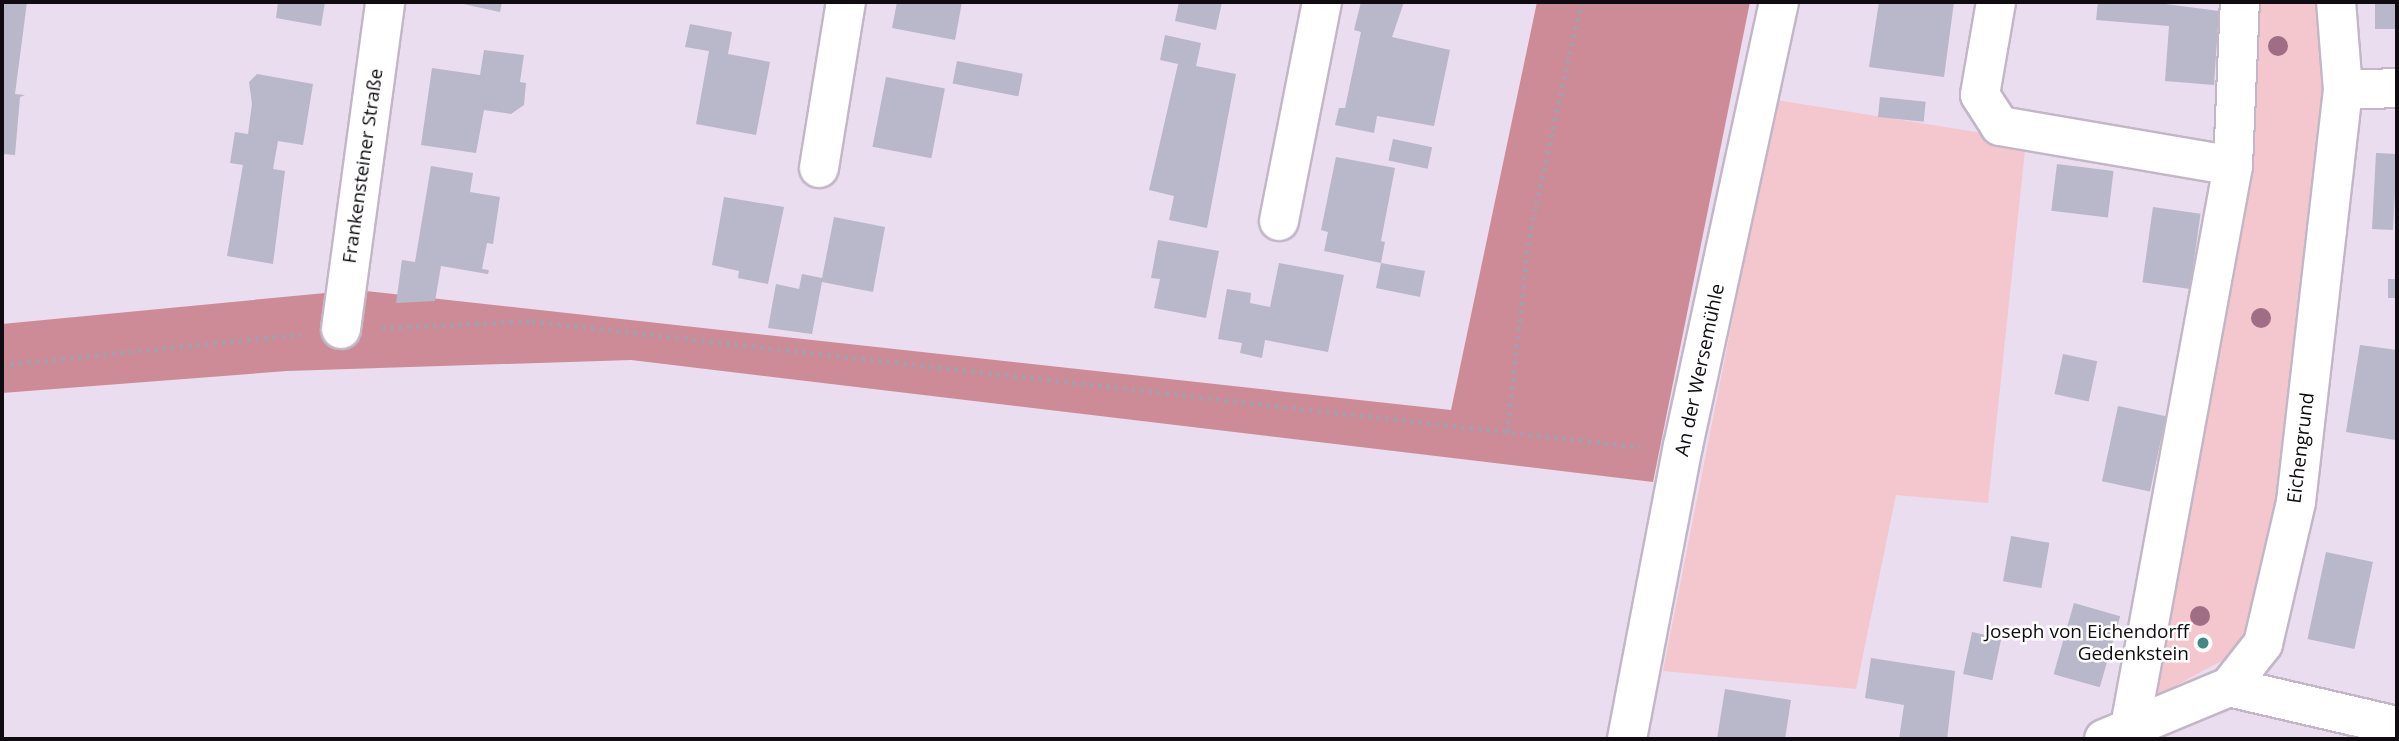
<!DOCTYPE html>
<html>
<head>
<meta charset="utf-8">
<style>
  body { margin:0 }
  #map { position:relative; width:2399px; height:741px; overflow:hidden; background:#eaddef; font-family:"Open Sans",sans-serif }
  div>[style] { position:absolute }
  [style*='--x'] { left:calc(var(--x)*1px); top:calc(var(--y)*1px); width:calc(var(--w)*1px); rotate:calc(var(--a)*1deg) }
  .green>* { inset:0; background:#f4c6ce }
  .forest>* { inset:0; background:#cd8b98 }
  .building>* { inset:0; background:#b9b7ca; transform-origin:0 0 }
  .path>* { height:4.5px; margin-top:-2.25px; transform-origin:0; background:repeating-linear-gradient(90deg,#a79dab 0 3.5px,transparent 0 8.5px) }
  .roads { filter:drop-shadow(2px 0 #c2b6c7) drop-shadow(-2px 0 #c2b6c7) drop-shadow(0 2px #c2b6c7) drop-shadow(0 -2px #c2b6c7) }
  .minor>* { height:38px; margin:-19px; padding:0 19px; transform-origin:19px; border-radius:19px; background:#fff }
  .trees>* { width:20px; height:20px; margin:-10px; border-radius:50%; background:#9f6e84 }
  .dots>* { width:19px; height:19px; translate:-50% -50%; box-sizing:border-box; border:4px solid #fff; border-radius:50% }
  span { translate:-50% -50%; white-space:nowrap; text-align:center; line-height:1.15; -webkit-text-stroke:5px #fff; paint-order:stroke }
  .street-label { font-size:19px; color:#0f0b10 }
  .poi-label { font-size:19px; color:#0f0b10 }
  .right { translate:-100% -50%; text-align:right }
  .frame { position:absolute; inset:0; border:4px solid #0f0b10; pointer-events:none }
</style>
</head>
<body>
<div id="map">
  <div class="green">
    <i style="clip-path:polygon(2248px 2px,2319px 2px,2323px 128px,2289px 453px,2242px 650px,2158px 695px,2152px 678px)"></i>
    <i style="clip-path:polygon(1776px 100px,2026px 140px,1988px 503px,1896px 495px,1856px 689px,1663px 671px)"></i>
  </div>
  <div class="forest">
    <i style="clip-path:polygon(1537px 2px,1750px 2px,1653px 482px,631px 360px,287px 371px,2px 393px,2px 324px,357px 290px,1451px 410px)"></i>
  </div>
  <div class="building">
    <i style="clip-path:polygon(2px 2px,27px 2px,15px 94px,25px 95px,20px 97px,15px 155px,2px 154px)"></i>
    <i style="clip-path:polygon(278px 2px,325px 2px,321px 26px,276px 18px)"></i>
    <i style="clip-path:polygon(454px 2px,502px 2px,500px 12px)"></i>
    <i style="clip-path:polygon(897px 2px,962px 2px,955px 40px,892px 28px)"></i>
    <i style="clip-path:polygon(1179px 2px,1222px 2px,1216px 30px,1175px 21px)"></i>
    <i style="clip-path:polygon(1361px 2px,1404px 2px,1392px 37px,1450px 50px,1434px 126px,1377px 116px,1374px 133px,1335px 125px,1339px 108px,1345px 108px,1361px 32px,1354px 30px)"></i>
    <i style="clip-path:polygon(1879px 2px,1954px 2px,1944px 77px,1869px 67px)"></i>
    <i style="clip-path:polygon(2098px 2px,2150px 2px,2219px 11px,2214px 85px,2165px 81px,2169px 26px,2096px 20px)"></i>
    <i style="left:2375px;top:2px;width:22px;height:27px"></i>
    <i style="clip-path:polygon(690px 24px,732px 32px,728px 54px,770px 62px,756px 135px,696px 124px,709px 51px,685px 47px)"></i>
    <i style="clip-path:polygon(1165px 35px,1201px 43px,1196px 66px,1236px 74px,1207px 228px,1169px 220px,1174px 196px,1149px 190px,1178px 64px,1160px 60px)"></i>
    <i style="clip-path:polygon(484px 50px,524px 55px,520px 82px,526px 83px,524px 105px,511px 114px,484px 110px,476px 153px,421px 145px,432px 68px,480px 75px)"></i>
    <i style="left:957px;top:61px;width:67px;height:23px;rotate:11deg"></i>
    <i style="clip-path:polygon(257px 74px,313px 84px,303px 145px,278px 141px,273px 169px,285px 171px,273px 264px,227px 256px,243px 165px,230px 163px,235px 132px,248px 134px,252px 104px,249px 82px)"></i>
    <i style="left:886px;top:77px;width:60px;height:71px;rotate:11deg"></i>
    <i style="left:1880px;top:97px;width:46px;height:20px;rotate:6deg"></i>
    <i style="left:1393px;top:139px;width:40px;height:22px;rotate:12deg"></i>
    <i style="left:2376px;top:153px;width:21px;height:76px;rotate:3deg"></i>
    <i style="clip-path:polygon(1336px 157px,1395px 168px,1381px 241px,1385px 242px,1381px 263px,1425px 271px,1420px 297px,1376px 288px,1381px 263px,1324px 251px,1328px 232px,1321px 230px)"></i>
    <i style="left:2057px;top:164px;width:57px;height:47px;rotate:7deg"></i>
    <i style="clip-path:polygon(431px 166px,473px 173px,470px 192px,500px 197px,493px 244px,487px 243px,482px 269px,489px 270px,488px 274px,441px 266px,435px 301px,396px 303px,402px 260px,415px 262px)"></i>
    <i style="clip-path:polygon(724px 197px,784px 207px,768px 284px,738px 278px,739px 271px,712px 265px)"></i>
    <i style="left:2153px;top:207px;width:48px;height:76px;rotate:8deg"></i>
    <i style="clip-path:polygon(834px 217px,885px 227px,873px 292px,822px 282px,812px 334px,768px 328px,776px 284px,799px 289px,802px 274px,822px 278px)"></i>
    <i style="clip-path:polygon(1158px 240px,1219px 251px,1206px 318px,1154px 308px,1160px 279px,1151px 278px)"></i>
    <i style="clip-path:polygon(1279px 263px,1344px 275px,1328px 352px,1265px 340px,1262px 358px,1240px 353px,1242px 343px,1218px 339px,1227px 289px,1251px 293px,1250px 303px,1270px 307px)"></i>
    <i style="left:2388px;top:279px;width:9px;height:19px"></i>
    <i style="clip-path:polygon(2360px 345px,2397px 350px,2395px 440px,2346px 432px)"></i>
    <i style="left:2063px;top:354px;width:35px;height:41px;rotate:12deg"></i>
    <i style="left:2118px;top:406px;width:49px;height:77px;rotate:12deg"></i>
    <i style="left:2011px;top:536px;width:39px;height:46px;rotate:10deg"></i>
    <i style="left:2326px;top:552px;width:48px;height:89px;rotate:12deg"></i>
    <i style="left:2074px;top:603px;width:48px;height:74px;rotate:16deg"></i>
    <i style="left:1972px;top:632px;width:30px;height:43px;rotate:12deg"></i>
    <i style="clip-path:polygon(1871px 658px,1955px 671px,1947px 739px,1899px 739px,1904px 705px,1865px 698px)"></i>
    <i style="clip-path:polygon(1725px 689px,1791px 700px,1785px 739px,1717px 739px)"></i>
  </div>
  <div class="path">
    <i style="--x:382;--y:328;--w:150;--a:-2.7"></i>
    <i style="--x:532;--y:321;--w:1115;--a:6.49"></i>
    <i style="--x:2;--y:365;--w:300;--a:-5.9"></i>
    <i style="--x:1507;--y:432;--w:196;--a:-83.6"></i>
    <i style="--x:1529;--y:237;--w:241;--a:-77.5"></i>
  </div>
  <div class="roads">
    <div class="minor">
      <i style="--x:1996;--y:2;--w:94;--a:99.8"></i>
      <i style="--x:1980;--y:95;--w:37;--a:57"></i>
      <i style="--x:2000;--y:126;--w:236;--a:9.7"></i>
      <i style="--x:2343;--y:90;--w:54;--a:-2.1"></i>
      <i style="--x:819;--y:168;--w:168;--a:-80.8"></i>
      <i style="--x:1279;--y:221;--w:223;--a:-78.9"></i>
      <i style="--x:341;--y:329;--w:330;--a:-82.3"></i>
      <i style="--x:2229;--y:687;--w:172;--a:13.1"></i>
      <i style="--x:2130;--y:727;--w:570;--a:-79.6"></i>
      <i style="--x:2233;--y:166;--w:164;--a:-87.6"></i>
      <i style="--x:1627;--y:739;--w:298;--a:-79.2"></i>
      <i style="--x:1683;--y:446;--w:454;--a:-77.8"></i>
      <i style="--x:2104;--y:739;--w:135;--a:-22.6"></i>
      <i style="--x:2229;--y:687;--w:55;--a:-51.7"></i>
      <i style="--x:2263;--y:644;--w:146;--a:-76.9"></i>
      <i style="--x:2296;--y:502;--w:274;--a:-83.5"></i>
      <i style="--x:2327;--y:230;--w:141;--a:-83.5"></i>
      <i style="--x:2343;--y:90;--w:88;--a:-94.5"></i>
    </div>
  </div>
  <div class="trees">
    <i style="left:2278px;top:46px"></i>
    <i style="left:2261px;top:318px"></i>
    <i style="left:2200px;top:616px"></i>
  </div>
  <div class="dots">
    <i style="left:2203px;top:643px;background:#428986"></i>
  </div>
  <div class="street-label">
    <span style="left:363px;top:166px;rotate:-82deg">Frankensteiner Straße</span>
    <span style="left:1700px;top:370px;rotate:-78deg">An der Wersemühle</span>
    <span style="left:2301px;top:448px;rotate:-83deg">Eichengrund</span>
  </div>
  <div class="poi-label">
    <span class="right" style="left:2189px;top:643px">Joseph von Eichendorff<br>Gedenkstein</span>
  </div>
  <div class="frame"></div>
</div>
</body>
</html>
